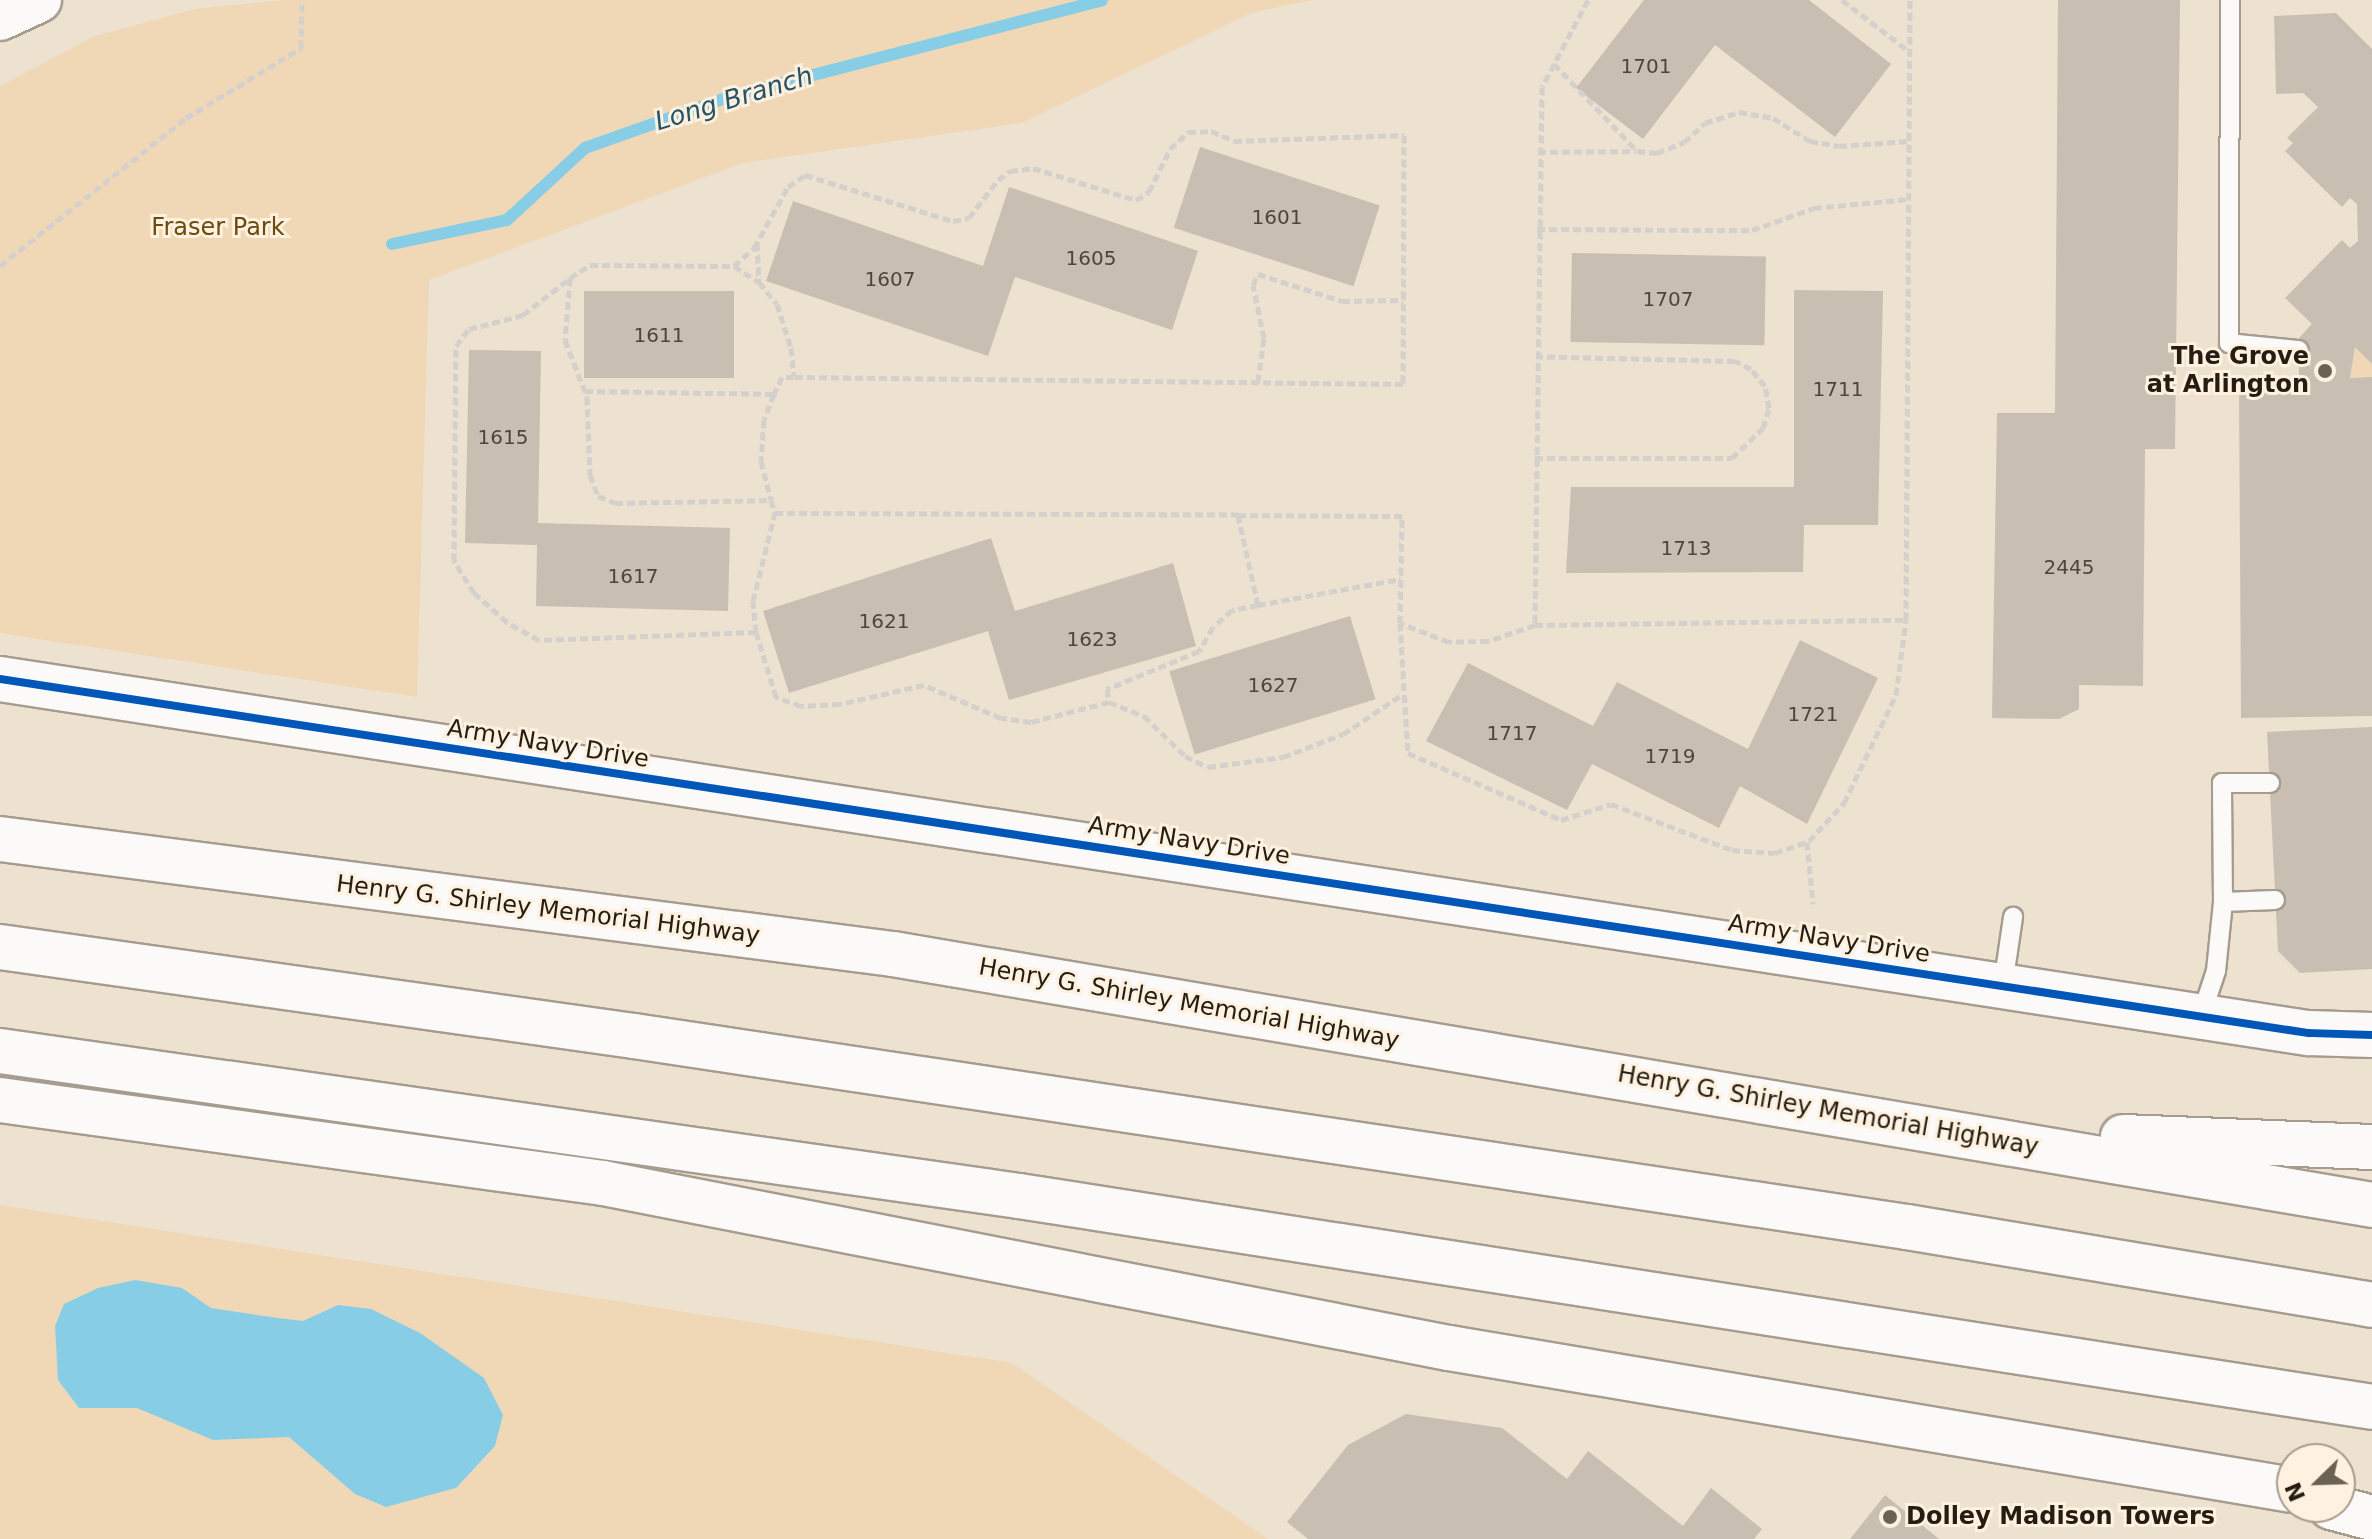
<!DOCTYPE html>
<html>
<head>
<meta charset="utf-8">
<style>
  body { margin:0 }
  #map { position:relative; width:2372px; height:1539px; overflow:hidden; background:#ede1d0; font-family:"DejaVu Sans",sans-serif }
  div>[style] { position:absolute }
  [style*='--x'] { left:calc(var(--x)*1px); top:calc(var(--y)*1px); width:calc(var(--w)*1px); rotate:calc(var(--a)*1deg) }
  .green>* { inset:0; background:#f0d8b6 }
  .water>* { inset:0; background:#88cde6 }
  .stream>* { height:12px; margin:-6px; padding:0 6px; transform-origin:6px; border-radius:6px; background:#88cde6 }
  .building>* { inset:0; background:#c8bfb2; transform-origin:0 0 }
  .path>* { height:5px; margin-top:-2.5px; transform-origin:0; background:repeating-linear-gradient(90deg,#d4d0cb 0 8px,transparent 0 12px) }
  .roads { filter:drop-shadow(2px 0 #a59c8f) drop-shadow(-2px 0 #a59c8f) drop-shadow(0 2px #a59c8f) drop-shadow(0 -2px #a59c8f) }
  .lane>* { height:18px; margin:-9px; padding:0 9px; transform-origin:9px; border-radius:9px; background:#fcfaf8 }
  .secondary>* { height:44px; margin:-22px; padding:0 22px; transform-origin:22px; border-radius:22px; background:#fcfaf8 }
  .highway>* { height:44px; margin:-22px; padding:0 22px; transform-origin:22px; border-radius:22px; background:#fcfaf8 }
  .cycleway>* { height:8px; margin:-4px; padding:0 4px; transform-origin:4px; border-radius:4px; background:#0057b8 }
  .dots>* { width:22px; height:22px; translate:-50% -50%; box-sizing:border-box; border:4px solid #fef1df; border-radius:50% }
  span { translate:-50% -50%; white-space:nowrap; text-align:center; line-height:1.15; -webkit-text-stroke:6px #fef1df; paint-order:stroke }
  .number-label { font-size:20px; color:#4e463a }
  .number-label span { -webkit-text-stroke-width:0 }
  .park-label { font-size:24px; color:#6d4a0d }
  .poi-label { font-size:24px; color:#251d12; font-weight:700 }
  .right { translate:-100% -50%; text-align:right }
  .left { translate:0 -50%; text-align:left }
  .street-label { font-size:24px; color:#251d12 }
  .water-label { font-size:26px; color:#275366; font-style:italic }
  .north { position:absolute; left:2276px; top:1443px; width:80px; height:80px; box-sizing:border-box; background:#fef1df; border:2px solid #a79c8d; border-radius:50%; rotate:247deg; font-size:22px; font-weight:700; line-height:32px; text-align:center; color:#251d12 }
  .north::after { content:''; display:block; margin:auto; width:28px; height:36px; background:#6b6254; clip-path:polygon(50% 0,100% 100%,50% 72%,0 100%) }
</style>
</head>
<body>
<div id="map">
  <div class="green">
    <i style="clip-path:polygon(283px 0,1312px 0,1251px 13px,1022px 123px,743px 163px,429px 280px,417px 697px,0 633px,0 86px,95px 36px,194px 9px)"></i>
    <i style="clip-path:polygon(2355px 347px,2372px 364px,2372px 377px,2350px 378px)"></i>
    <i style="clip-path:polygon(0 1205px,1012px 1363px,1268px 1539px,0 1539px)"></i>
  </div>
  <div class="water">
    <i style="clip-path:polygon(135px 1280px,182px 1288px,211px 1308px,278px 1318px,303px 1321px,338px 1305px,371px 1309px,420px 1333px,484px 1378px,503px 1415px,495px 1446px,456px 1488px,386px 1507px,355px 1494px,289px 1437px,213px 1440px,137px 1408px,79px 1408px,58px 1380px,55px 1326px,64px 1304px,98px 1288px)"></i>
  </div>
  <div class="stream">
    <i style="--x:392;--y:244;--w:117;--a:-11.8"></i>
    <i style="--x:507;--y:220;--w:106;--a:-42.7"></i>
    <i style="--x:585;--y:148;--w:156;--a:-19.5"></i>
    <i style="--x:732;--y:96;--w:382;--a:-14.5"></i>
  </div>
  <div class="building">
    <i style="clip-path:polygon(1644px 0,1809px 0,1891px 64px,1835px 137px,1715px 45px,1643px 139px,1576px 88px)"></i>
    <i style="clip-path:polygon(2058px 0,2180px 0,2175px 449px,2145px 449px,2143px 686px,2079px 685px,2079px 709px,2059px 719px,1992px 718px,1997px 413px,2055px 413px)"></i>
    <i style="clip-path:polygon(2336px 13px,2372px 49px,2372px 364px,2355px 347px,2350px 378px,2372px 377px,2372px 716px,2241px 718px,2239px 382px,2299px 381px,2299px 338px,2312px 324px,2285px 298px,2342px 240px,2350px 248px,2358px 241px,2357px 204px,2350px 198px,2342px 207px,2285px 151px,2293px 143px,2287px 138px,2318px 107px,2303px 93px,2276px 94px,2274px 16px)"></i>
    <i style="left:1200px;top:147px;width:189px;height:85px;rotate:18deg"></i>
    <i style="clip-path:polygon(1009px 187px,1198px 251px,1172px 330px,1015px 277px,988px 356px,766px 281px,793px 201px,983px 266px)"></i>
    <i style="left:1572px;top:253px;width:194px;height:89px;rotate:1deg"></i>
    <i style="clip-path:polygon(1794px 290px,1883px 291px,1878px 525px,1804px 525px,1803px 572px,1566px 573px,1571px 487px,1794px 487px)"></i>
    <i style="left:584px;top:291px;width:150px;height:87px"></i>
    <i style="clip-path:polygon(469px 350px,541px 351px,538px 523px,730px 528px,728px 611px,536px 606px,537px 545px,465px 543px)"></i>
    <i style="clip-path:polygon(991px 538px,1015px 611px,1173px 563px,1196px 646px,1009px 700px,988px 631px,789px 693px,763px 611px)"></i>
    <i style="left:1350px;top:616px;width:87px;height:189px;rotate:73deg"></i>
    <i style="clip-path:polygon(1800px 640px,1878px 678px,1807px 824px,1740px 786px,1719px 828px,1592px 764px,1567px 810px,1426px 741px,1468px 663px,1593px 726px,1617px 682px,1748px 749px)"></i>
    <i style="clip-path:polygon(2372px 727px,2372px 969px,2300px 973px,2278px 951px,2267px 732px)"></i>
    <i style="clip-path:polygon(1406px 1414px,1502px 1428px,1567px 1479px,1588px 1451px,1683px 1526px,1711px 1488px,1762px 1529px,1754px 1539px,1308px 1539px,1287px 1522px,1348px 1445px)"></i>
    <i style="clip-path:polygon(1885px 1495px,1939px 1539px,1850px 1539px)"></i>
  </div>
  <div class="path">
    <i style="--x:1588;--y:0;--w:98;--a:117.9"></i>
    <i style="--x:1542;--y:87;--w:538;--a:90.75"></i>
    <i style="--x:1535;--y:625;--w:371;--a:-0.8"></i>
    <i style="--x:1906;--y:620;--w:620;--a:-89.63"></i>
    <i style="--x:1842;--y:0;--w:84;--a:37.3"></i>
    <i style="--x:1554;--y:64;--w:120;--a:46.3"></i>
    <i style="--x:1637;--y:151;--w:20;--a:6"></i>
    <i style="--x:1657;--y:153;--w:29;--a:-22"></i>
    <i style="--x:1684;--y:142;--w:28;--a:-42"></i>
    <i style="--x:1705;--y:123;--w:36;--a:-18"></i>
    <i style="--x:1739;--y:112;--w:35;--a:10"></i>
    <i style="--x:1773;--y:118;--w:44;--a:31.9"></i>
    <i style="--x:1810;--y:141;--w:29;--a:10"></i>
    <i style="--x:1839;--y:146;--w:70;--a:-4.1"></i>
    <i style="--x:1538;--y:152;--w:98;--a:-0.6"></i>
    <i style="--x:1537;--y:229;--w:215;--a:0.3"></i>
    <i style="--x:1752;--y:230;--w:66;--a:-19.5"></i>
    <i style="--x:1814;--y:208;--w:95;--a:-5.4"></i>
    <i style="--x:757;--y:243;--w:38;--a:87"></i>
    <i style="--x:0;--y:266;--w:238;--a:-38.5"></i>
    <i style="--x:186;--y:118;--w:135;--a:-31.3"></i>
    <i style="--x:301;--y:48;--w:48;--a:-88.8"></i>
    <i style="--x:734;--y:266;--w:27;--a:-42"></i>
    <i style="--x:754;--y:248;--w:70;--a:-60.9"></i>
    <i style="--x:788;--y:187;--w:21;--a:-35"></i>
    <i style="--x:805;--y:175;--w:155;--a:17.3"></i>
    <i style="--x:953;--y:221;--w:16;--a:-11"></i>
    <i style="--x:969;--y:218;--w:48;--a:-52.7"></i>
    <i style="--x:998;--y:180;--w:15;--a:-37"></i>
    <i style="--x:1010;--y:171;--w:23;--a:-7"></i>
    <i style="--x:1033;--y:168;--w:108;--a:17.3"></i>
    <i style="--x:1136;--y:200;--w:15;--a:-32"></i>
    <i style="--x:1149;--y:192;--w:48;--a:-64"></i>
    <i style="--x:1170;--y:149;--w:25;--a:-43"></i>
    <i style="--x:1188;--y:132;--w:23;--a:-2"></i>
    <i style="--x:1211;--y:131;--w:25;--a:23"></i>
    <i style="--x:1234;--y:141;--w:170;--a:-2"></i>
    <i style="--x:1404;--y:135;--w:249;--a:90.2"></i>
    <i style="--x:1403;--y:384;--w:609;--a:-179.34"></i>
    <i style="--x:570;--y:278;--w:24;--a:-33"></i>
    <i style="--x:590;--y:265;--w:144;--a:0.4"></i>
    <i style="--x:734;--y:266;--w:30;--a:33"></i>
    <i style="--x:759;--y:282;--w:28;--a:51"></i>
    <i style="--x:777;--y:304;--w:46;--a:72.3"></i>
    <i style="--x:791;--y:348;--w:29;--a:84"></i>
    <i style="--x:794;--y:377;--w:12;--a:180"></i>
    <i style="--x:782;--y:377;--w:19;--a:115"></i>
    <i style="--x:1258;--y:382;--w:44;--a:-82.2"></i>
    <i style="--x:1264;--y:338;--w:54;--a:-101.7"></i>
    <i style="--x:1253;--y:285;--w:12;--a:-66"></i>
    <i style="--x:1258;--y:274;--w:88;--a:17.8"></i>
    <i style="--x:1342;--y:301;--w:61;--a:-0.9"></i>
    <i style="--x:585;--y:391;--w:189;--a:0.9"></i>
    <i style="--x:774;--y:394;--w:28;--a:111"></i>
    <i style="--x:764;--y:420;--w:41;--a:94.2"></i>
    <i style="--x:761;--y:461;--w:40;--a:75.6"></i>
    <i style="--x:1535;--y:458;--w:197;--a:0"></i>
    <i style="--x:1732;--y:458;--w:43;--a:-44.1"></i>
    <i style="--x:1763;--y:428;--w:21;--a:-73"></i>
    <i style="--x:1769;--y:408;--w:22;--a:-100"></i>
    <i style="--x:1765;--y:386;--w:22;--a:-129"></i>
    <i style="--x:1751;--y:369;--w:18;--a:-153"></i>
    <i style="--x:1735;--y:361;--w:199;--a:-178.6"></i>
    <i style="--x:1258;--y:605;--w:26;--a:169"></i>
    <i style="--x:1232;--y:610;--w:25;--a:138"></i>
    <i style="--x:1213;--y:627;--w:28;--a:120"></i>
    <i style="--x:1199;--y:651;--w:100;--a:157.6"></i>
    <i style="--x:1107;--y:689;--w:13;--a:81"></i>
    <i style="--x:1109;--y:702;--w:38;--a:22"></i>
    <i style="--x:1144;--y:716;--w:57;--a:44.3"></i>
    <i style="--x:1185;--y:756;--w:25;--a:26"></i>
    <i style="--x:1208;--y:767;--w:76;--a:-7.6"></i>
    <i style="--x:1283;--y:757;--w:64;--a:-21"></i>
    <i style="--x:1343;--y:734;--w:72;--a:-33.7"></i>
    <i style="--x:1400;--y:623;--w:107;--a:-88.9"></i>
    <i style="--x:1402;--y:516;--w:164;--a:-179.7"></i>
    <i style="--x:1238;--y:515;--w:92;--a:77.5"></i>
    <i style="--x:1258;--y:605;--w:145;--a:-10.3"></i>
    <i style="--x:1535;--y:625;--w:50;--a:161.2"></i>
    <i style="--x:1488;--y:641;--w:39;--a:179"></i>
    <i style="--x:1449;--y:642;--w:53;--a:-158.8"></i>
    <i style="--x:1400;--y:623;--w:130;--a:86.5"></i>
    <i style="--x:1408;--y:753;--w:167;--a:23.6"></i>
    <i style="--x:1561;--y:820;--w:52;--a:-17.7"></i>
    <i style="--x:1611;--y:804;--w:129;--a:20.8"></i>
    <i style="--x:1732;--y:850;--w:43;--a:4"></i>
    <i style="--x:1775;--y:853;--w:36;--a:-19"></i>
    <i style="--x:1809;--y:841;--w:52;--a:-47.4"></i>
    <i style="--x:1844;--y:803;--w:120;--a:-64.3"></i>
    <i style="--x:1896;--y:695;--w:76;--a:-82.4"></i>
    <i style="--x:756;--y:632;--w:217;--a:177.9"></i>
    <i style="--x:539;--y:640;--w:37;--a:-151"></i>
    <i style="--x:507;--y:622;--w:44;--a:-138.7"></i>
    <i style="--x:474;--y:593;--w:38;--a:-122"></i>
    <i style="--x:454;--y:561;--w:215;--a:-89.5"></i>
    <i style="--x:456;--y:346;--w:21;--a:-53"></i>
    <i style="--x:469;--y:329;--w:56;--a:-14.5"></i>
    <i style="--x:523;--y:315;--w:60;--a:-38.2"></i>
    <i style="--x:570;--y:278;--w:62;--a:94.6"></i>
    <i style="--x:565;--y:340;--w:61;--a:68.9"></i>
    <i style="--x:587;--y:397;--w:78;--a:87.8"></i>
    <i style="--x:590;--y:475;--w:22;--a:69"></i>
    <i style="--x:598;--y:496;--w:18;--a:22"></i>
    <i style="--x:615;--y:503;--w:156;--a:-1.1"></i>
    <i style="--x:771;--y:500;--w:14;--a:73"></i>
    <i style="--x:1109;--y:702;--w:81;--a:165.6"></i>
    <i style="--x:1031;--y:722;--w:30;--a:-172"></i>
    <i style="--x:1001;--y:718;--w:84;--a:-156.8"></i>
    <i style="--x:924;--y:685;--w:86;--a:167.3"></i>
    <i style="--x:840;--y:704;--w:39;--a:177"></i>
    <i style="--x:801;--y:706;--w:27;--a:-160"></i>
    <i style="--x:776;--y:697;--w:68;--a:-107.1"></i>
    <i style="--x:756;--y:632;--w:31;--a:-96"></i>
    <i style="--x:753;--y:601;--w:91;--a:-76"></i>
    <i style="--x:775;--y:513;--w:463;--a:0.2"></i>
    <i style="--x:1807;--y:842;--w:62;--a:84.5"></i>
  </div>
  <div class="roads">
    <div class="lane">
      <i style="--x:2230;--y:0;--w:343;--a:90.2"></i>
      <i style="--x:2229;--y:343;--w:70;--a:5.7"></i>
      <i style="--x:2223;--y:902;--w:52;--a:-2.2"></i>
      <i style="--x:2003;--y:985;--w:69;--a:-81.6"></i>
      <i style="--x:2201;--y:1016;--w:47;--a:-71.6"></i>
      <i style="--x:2216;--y:971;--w:69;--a:-84.2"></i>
      <i style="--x:2223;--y:902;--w:119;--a:-90.5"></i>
      <i style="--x:2222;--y:783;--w:48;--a:0"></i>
    </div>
    <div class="secondary">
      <i style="--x:0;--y:18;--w:43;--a:-24.8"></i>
      <i style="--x:0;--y:679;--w:2336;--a:8.72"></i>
      <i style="--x:2309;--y:1033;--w:63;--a:1.8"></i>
    </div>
    <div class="highway">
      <i style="--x:0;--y:839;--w:900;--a:7.34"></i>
      <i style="--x:893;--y:954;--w:1500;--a:9.63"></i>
      <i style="--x:0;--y:947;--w:640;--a:7.99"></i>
      <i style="--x:634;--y:1036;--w:1287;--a:8.53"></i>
      <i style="--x:1907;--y:1227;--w:471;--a:9.5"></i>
      <i style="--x:0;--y:1051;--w:1029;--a:8.1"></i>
      <i style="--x:1019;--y:1196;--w:1369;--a:8.86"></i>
      <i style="--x:0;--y:1100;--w:609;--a:7.84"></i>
      <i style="--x:603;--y:1183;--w:862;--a:11.04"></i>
      <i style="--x:1449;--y:1348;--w:855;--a:9.56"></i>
      <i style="--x:2123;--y:1137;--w:249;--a:2.3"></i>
      <i style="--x:2331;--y:1507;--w:42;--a:15"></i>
    </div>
  </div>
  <div class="cycleway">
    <i style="--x:0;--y:679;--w:2336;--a:8.72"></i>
    <i style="--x:2309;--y:1033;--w:63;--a:1.8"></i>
  </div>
  <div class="dots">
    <i style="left:2325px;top:371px;background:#6b6254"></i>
    <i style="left:1890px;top:1517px;background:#6b6254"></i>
  </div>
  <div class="number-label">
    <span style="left:1646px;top:66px">1701</span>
    <span style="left:1277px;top:217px">1601</span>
    <span style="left:1091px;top:258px">1605</span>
    <span style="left:890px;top:279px">1607</span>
    <span style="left:1668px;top:299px">1707</span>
    <span style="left:659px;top:335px">1611</span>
    <span style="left:1838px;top:389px">1711</span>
    <span style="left:503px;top:437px">1615</span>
    <span style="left:1686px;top:548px">1713</span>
    <span style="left:2069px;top:567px">2445</span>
    <span style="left:633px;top:576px">1617</span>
    <span style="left:884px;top:621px">1621</span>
    <span style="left:1092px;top:639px">1623</span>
    <span style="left:1273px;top:685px">1627</span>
    <span style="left:1813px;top:714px">1721</span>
    <span style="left:1512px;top:733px">1717</span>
    <span style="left:1670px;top:756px">1719</span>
  </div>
  <div class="park-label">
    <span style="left:218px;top:228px">Fraser Park</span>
  </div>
  <div class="poi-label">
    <span class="right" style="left:2309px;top:371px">The Grove<br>at Arlington</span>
    <span class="left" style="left:1906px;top:1517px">Dolley Madison Towers</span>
  </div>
  <div class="street-label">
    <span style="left:548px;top:744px;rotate:9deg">Army Navy Drive</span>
    <span style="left:1189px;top:841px;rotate:9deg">Army Navy Drive</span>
    <span style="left:548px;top:910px;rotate:7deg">Henry G. Shirley Memorial Highway</span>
    <span style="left:1829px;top:939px;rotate:9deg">Army Navy Drive</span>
    <span style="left:1189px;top:1004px;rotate:10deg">Henry G. Shirley Memorial Highway</span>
    <span style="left:1828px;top:1111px;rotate:10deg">Henry G. Shirley Memorial Highway</span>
  </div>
  <div class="water-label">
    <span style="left:734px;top:99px;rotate:-17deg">Long Branch</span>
  </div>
  <div class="north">N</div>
</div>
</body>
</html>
